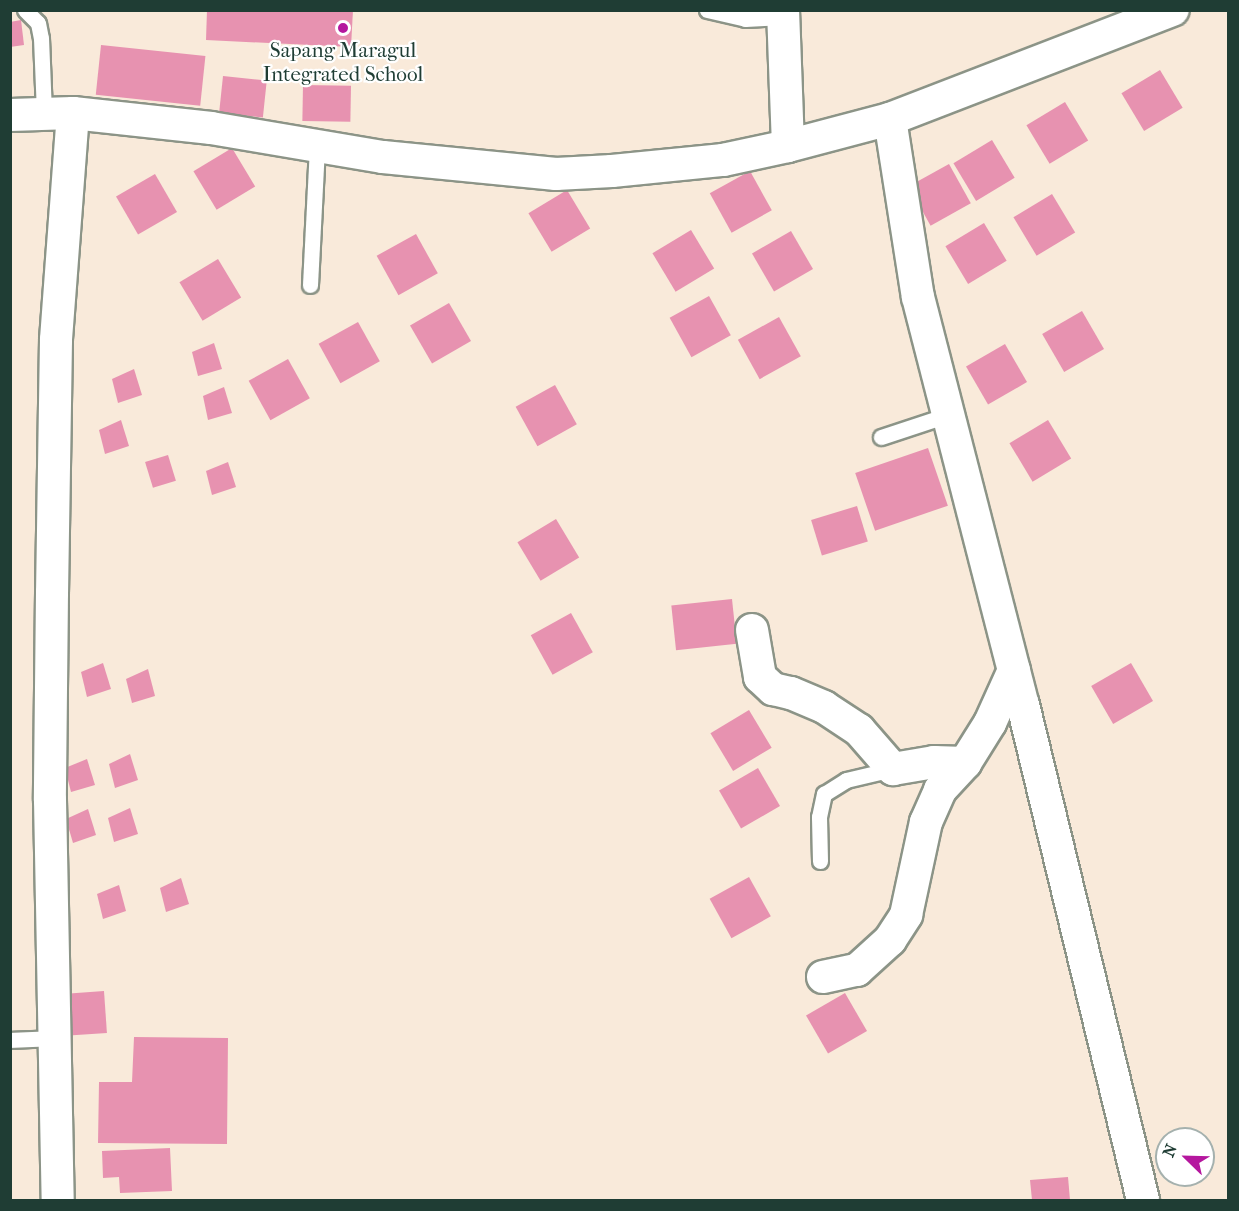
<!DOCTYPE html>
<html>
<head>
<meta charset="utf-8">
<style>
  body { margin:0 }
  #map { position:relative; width:1239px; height:1211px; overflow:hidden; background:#f9eada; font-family:"IM FELL French Canon",serif }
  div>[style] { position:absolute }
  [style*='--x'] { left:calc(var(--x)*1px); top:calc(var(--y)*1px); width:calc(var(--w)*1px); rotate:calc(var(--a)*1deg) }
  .building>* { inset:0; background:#e792b0; transform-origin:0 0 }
  .roads { filter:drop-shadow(2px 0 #8c9487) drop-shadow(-2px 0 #8c9487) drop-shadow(0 2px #8c9487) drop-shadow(0 -2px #8c9487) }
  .service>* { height:15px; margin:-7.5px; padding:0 7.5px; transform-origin:7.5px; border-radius:7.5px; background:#fff }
  .minor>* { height:32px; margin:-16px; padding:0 16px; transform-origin:16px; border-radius:16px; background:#fff }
  .dots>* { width:16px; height:16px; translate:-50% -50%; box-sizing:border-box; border:3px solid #fff; border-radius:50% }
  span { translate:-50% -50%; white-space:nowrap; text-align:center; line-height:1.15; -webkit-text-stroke:4.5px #fff; paint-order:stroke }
  .poi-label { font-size:21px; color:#1f3d34 }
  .frame { position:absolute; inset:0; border:12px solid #1f3d34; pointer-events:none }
  .north { position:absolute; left:1155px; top:1127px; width:60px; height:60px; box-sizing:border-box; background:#fff; border:2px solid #a5b1ae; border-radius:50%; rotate:293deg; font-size:16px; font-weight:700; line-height:24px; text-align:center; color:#1f3d34 }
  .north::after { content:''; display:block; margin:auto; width:21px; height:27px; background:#b5179e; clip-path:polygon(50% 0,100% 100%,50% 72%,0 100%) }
</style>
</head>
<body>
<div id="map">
  <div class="building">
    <i style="clip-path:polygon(207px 10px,353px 10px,351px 47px,206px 40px)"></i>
    <i style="clip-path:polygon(21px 20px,24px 45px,10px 47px,10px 22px)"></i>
    <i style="left:101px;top:45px;width:105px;height:50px;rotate:6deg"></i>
    <i style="left:1160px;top:70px;width:44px;height:45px;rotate:59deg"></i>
    <i style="left:223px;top:76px;width:44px;height:37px;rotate:6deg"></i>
    <i style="left:303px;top:85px;width:48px;height:36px;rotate:1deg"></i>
    <i style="left:1065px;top:102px;width:45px;height:45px;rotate:59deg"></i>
    <i style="left:992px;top:140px;width:44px;height:45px;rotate:59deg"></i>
    <i style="left:232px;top:148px;width:45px;height:45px;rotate:59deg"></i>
    <i style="left:949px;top:164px;width:45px;height:46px;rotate:61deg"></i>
    <i style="left:750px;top:171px;width:45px;height:46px;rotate:61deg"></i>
    <i style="left:155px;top:174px;width:44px;height:45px;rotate:60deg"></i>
    <i style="left:567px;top:190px;width:45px;height:45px;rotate:59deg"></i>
    <i style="left:1052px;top:194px;width:45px;height:45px;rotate:59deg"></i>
    <i style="left:984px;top:223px;width:44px;height:45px;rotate:59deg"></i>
    <i style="left:691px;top:230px;width:45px;height:45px;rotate:59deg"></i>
    <i style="left:791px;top:231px;width:44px;height:45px;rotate:60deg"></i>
    <i style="left:416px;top:234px;width:45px;height:45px;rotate:61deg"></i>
    <i style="left:218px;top:259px;width:45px;height:45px;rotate:59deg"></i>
    <i style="left:709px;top:296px;width:45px;height:45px;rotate:61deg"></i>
    <i style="left:449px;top:303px;width:44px;height:45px;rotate:60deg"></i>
    <i style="left:1082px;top:311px;width:44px;height:46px;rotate:60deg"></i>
    <i style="left:779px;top:317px;width:45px;height:47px;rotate:61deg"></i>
    <i style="left:358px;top:322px;width:45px;height:45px;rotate:61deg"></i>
    <i style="clip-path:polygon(214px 343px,222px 369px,198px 376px,192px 352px)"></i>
    <i style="left:1005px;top:344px;width:44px;height:45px;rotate:60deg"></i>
    <i style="left:288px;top:359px;width:45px;height:45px;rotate:61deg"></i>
    <i style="clip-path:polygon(134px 369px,142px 395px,118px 403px,112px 379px)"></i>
    <i style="left:555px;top:385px;width:45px;height:45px;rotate:61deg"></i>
    <i style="clip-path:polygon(224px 387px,232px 413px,208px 420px,203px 396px)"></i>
    <i style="clip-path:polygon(121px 420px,129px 446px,105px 454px,99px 430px)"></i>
    <i style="left:1048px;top:420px;width:45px;height:45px;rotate:59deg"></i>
    <i style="left:928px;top:448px;width:61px;height:77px;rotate:71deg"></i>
    <i style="left:168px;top:455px;width:27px;height:24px;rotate:73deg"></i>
    <i style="clip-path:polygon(228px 462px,236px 487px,212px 495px,206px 471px)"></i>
    <i style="left:857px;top:506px;width:37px;height:48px;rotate:73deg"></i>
    <i style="left:556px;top:519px;width:45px;height:45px;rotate:59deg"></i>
    <i style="left:732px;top:599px;width:45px;height:61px;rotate:84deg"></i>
    <i style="left:571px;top:613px;width:45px;height:46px;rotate:61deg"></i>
    <i style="clip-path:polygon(103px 663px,111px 689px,87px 697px,81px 672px)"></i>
    <i style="left:1131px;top:663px;width:44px;height:46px;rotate:60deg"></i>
    <i style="clip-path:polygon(148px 669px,155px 696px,132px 703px,126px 679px)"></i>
    <i style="left:749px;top:710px;width:44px;height:45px;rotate:59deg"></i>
    <i style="clip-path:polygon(130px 754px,138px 780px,115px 788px,109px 764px)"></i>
    <i style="clip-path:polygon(87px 759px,95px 785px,71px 792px,65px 768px)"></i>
    <i style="left:758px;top:768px;width:44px;height:45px;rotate:60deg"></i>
    <i style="clip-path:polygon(130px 808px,138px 834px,114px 842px,108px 818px)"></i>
    <i style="clip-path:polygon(88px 809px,96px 835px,73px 843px,66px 819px)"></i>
    <i style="left:749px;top:877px;width:45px;height:45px;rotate:61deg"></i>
    <i style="clip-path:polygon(181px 878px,189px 904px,166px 912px,160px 888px)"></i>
    <i style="clip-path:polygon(119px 885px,126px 911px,103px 919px,97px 894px)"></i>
    <i style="left:104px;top:991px;width:42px;height:38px;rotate:86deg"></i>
    <i style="left:845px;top:993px;width:44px;height:45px;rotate:60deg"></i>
    <i style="clip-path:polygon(134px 1037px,228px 1038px,227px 1144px,98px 1143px,99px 1082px,132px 1082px)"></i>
    <i style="clip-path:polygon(170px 1148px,172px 1191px,120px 1193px,119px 1177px,103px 1178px,102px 1151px)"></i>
    <i style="clip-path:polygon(1068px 1177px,1070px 1200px,1032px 1200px,1030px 1180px)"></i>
  </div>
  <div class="roads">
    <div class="service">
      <i style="--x:25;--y:10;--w:18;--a:45"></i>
      <i style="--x:38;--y:23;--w:15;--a:79"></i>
      <i style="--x:41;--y:38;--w:76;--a:87.7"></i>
      <i style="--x:707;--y:10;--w:39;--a:13"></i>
      <i style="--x:745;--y:19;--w:38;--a:-3"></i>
      <i style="--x:310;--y:285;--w:139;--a:-87.1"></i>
      <i style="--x:881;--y:437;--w:71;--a:-18.2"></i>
      <i style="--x:820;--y:861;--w:44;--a:-91.3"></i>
      <i style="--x:819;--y:817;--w:24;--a:-78"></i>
      <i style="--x:824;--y:794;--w:26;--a:-32"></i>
      <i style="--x:846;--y:780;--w:48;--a:-13.2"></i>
      <i style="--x:10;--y:1040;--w:44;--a:-2.6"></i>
    </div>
    <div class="minor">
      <i style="--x:783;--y:10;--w:136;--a:87.9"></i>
      <i style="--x:73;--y:113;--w:139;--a:6.2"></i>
      <i style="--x:211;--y:128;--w:174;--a:9.6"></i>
      <i style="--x:383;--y:157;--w:174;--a:5.6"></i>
      <i style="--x:556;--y:174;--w:56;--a:-3.1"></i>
      <i style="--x:612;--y:171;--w:112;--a:-5.7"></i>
      <i style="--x:723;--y:160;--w:66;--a:-12.2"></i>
      <i style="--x:788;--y:146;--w:106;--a:-14.8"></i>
      <i style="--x:890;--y:119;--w:303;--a:-21.1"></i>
      <i style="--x:10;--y:115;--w:63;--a:-1.8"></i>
      <i style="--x:73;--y:113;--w:228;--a:94.3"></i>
      <i style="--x:56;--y:340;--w:253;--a:90.9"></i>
      <i style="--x:52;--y:593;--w:207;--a:90.6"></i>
      <i style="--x:50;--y:800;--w:400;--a:88.9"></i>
      <i style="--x:890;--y:119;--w:180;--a:81.1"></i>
      <i style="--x:918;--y:297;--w:421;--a:75.6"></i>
      <i style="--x:1023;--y:705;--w:509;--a:76.37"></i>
      <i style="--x:752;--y:630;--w:48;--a:80.3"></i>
      <i style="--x:760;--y:677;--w:18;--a:43"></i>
      <i style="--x:773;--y:689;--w:18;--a:13"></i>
      <i style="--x:791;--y:693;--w:36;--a:23"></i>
      <i style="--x:824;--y:707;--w:42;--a:33.3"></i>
      <i style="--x:859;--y:730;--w:52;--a:48.9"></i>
      <i style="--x:893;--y:769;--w:42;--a:-9.7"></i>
      <i style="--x:934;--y:762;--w:31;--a:2"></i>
      <i style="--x:823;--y:977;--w:35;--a:-12"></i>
      <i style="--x:857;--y:970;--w:45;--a:-42.3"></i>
      <i style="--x:890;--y:940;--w:30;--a:-57"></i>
      <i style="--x:906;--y:915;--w:95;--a:-77.9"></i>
      <i style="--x:926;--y:822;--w:35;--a:-66"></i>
      <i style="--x:940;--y:790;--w:37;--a:-47"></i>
      <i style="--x:965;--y:763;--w:47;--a:-58"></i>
      <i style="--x:990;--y:723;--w:58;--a:-65.6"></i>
    </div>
  </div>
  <div class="dots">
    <i style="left:343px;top:28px;background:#b5179e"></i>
  </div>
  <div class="poi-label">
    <span style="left:343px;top:62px">Sapang Maragul<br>Integrated School</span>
  </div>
  <div class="frame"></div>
  <div class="north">N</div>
</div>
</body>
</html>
